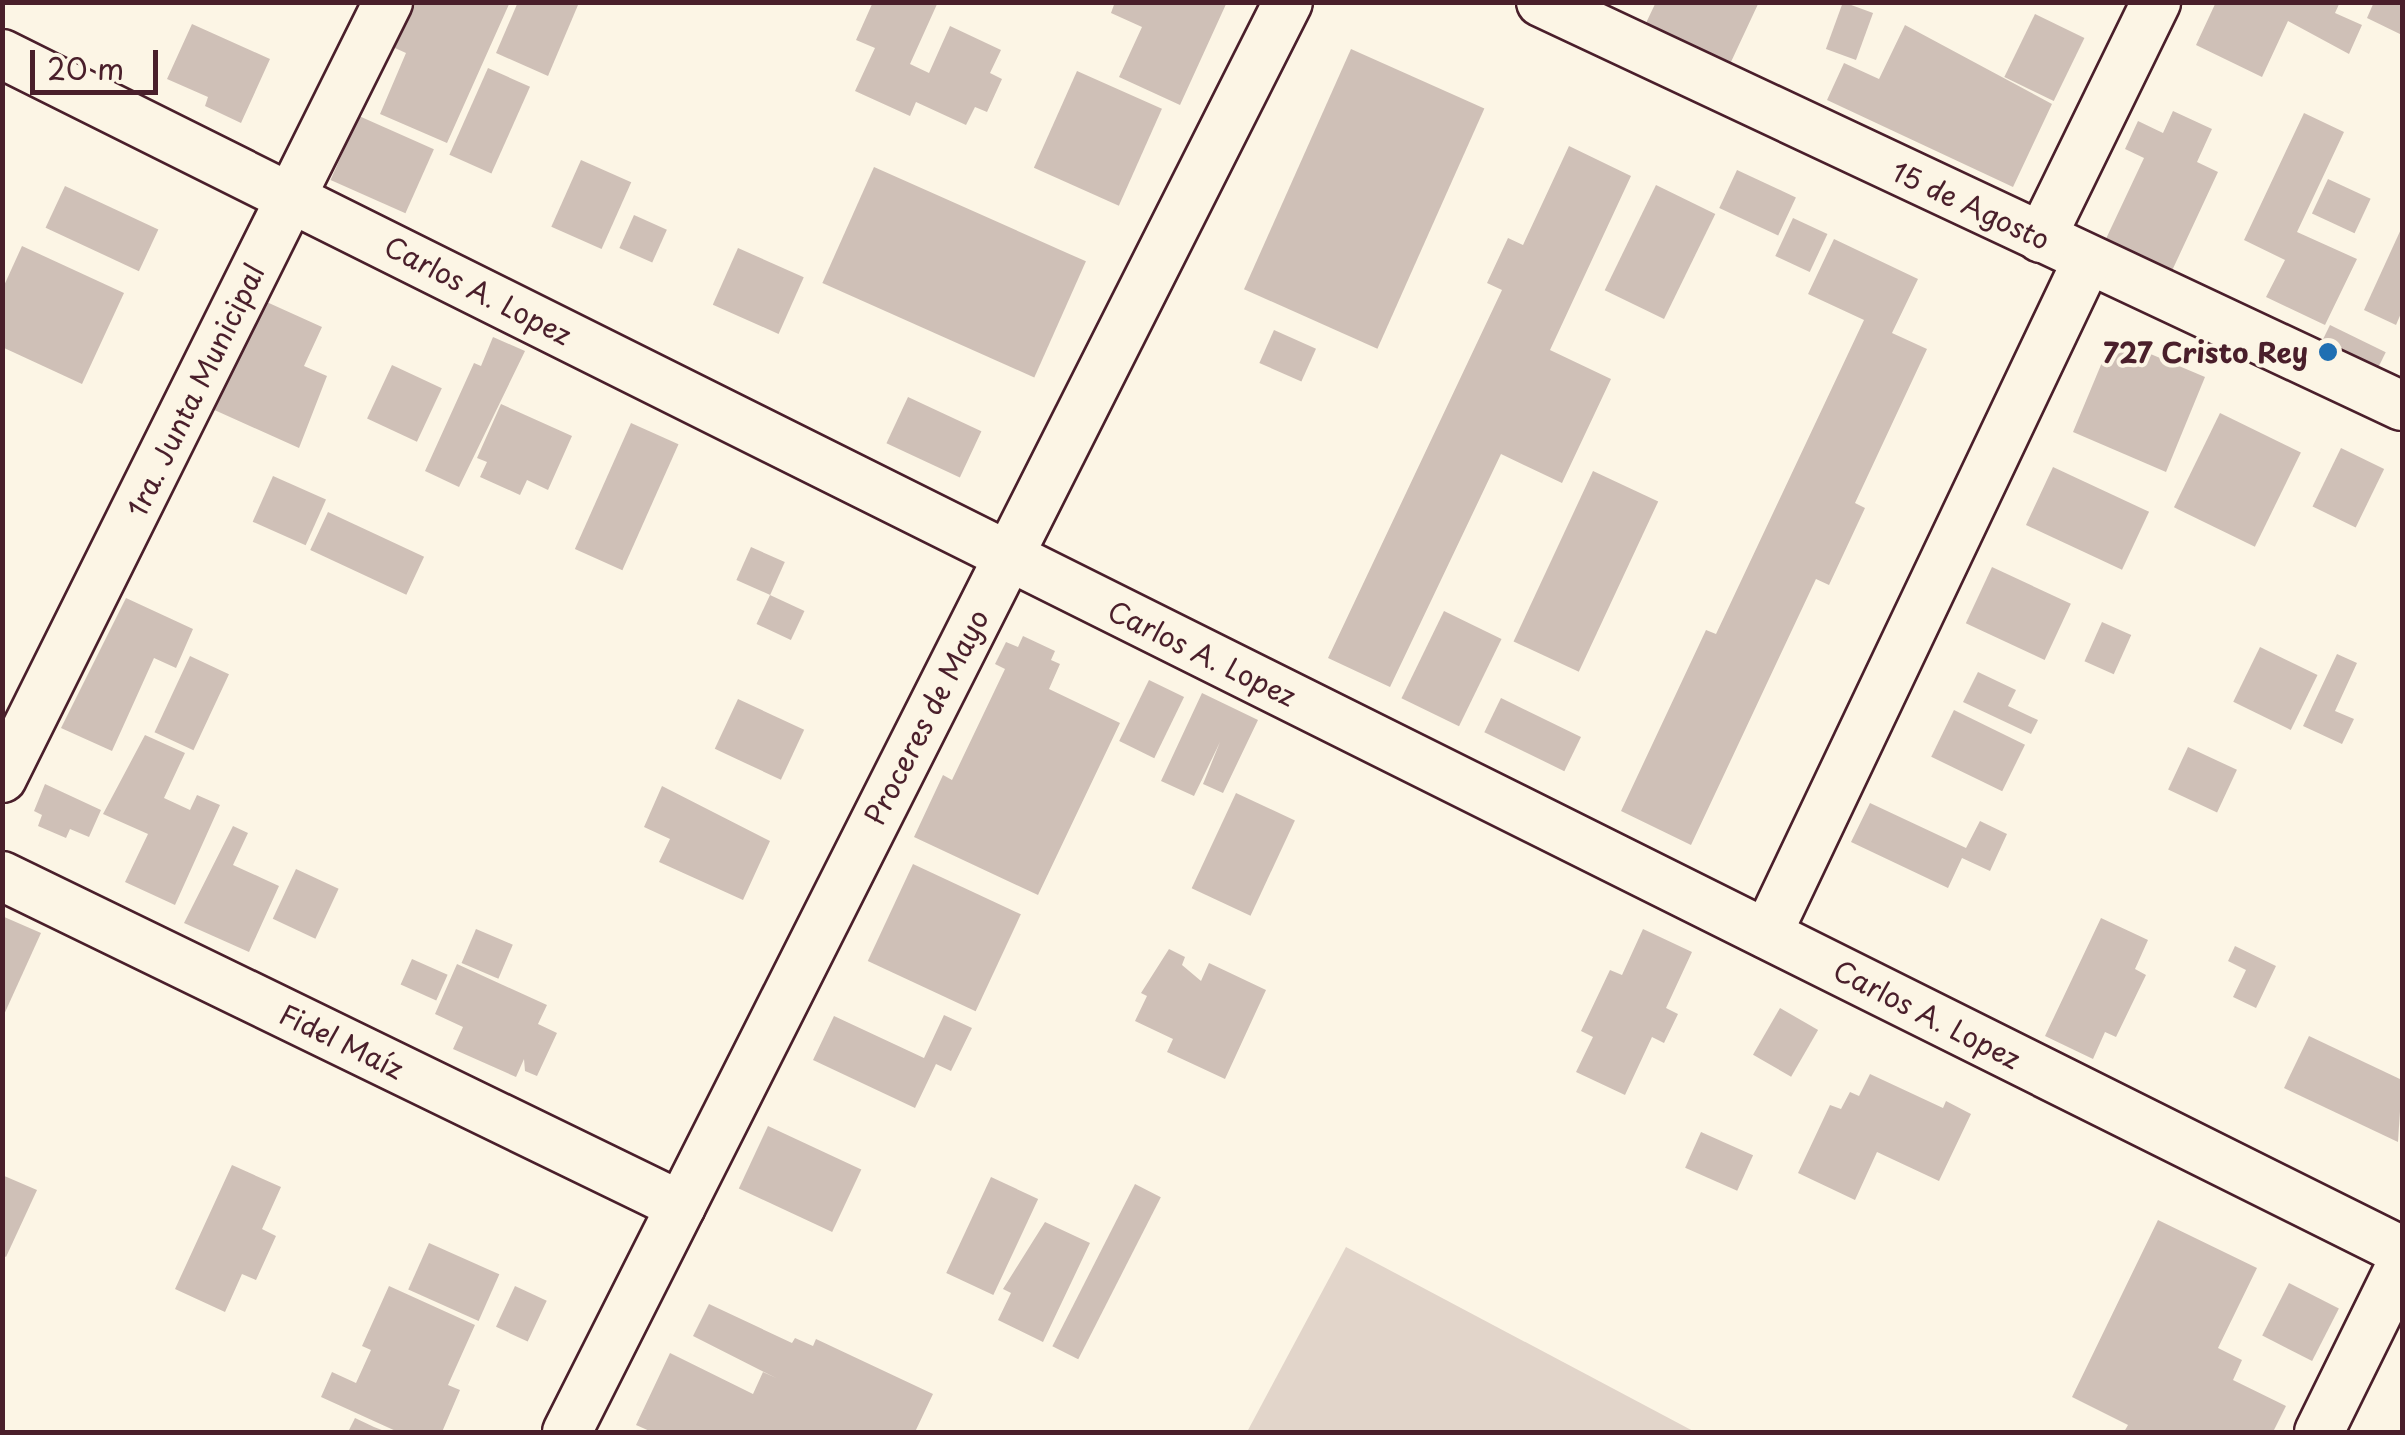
<!DOCTYPE html>
<html>
<head>
<meta charset="utf-8">
<style>
  body { margin:0 }
  #map { position:relative; width:2405px; height:1435px; overflow:hidden; background:#fcf5e5; font-family:"Playpen Sans",sans-serif }
  div>[style] { position:absolute }
  [style*='--x'] { left:calc(var(--x)*1px); top:calc(var(--y)*1px); width:calc(var(--w)*1px); rotate:calc(var(--a)*1deg) }
  .green>* { inset:0; background:#e2d5ca }
  .building>* { inset:0; background:#cfc0b7; transform-origin:0 0 }
  .roads { filter:drop-shadow(2px 0 #4a1f2b) drop-shadow(-2px 0 #4a1f2b) drop-shadow(0 2px #4a1f2b) drop-shadow(0 -2px #4a1f2b) }
  .street>* { height:48px; margin:-24px; padding:0 24px; transform-origin:24px; border-radius:24px; background:#fcf5e5 }
  .dots>* { width:28px; height:28px; translate:-50% -50%; box-sizing:border-box; border:5px solid #fcf5e5; border-radius:50% }
  span { translate:-50% -50%; white-space:nowrap; text-align:center; line-height:1.15; -webkit-text-stroke:8px #fcf5e5; paint-order:stroke }
  .street-label { font-size:28px; color:#4a1f2b }
  .poi-label { font-size:28px; color:#4a1f2b; font-weight:700 }
  .right { translate:-100% -50%; text-align:right }
  .frame { position:absolute; inset:0; border:5px solid #4a1f2b; pointer-events:none }
  .scale { position:absolute; left:30px; top:50px; width:128px; height:45px; box-sizing:border-box; border:5px solid #4a1f2b; border-top:0; padding-left:12px; font-size:30px; line-height:35px; white-space:nowrap; color:#4a1f2b; -webkit-text-stroke:8px #fcf5e5; paint-order:stroke }
</style>
</head>
<body>
<div id="map">
  <div class="green">
    <i style="clip-path:polygon(1346px 1247px,1695px 1432px,1247px 1432px)"></i>
  </div>
  <div class="building">
    <i style="clip-path:polygon(404px 2px,510px 2px,447px 143px,380px 114px,406px 53px,386px 44px)"></i>
    <i style="clip-path:polygon(518px 2px,578px 5px,548px 76px,496px 53px)"></i>
    <i style="clip-path:polygon(873px 2px,938px 2px,910px 64px,929px 73px,950px 26px,1001px 50px,990px 73px,1002px 79px,987px 112px,975px 107px,966px 125px,916px 102px,910px 116px,855px 91px,875px 48px,856px 40px)"></i>
    <i style="clip-path:polygon(1115px 2px,1227px 2px,1180px 105px,1119px 77px,1142px 27px,1111px 13px)"></i>
    <i style="clip-path:polygon(1656px 2px,1759px 2px,1723px 79px,1654px 47px,1662px 31px,1646px 23px)"></i>
    <i style="left:1843px;top:2px;width:32px;height:50px;rotate:20deg"></i>
    <i style="clip-path:polygon(2216px 2px,2340px 2px,2335px 13px,2362px 25px,2349px 54px,2288px 21px,2262px 77px,2196px 45px)"></i>
    <i style="clip-path:polygon(2374px 2px,2402px 2px,2402px 35px,2367px 18px)"></i>
    <i style="left:2035px;top:14px;width:55px;height:70px;rotate:26deg"></i>
    <i style="clip-path:polygon(192px 24px,270px 59px,241px 123px,205px 106px,208px 97px,167px 79px)"></i>
    <i style="clip-path:polygon(1905px 25px,2052px 104px,2013px 187px,1827px 100px,1844px 63px,1879px 79px)"></i>
    <i style="left:1351px;top:49px;width:146px;height:263px;rotate:24deg"></i>
    <i style="left:488px;top:68px;width:46px;height:95px;rotate:24deg"></i>
    <i style="left:1077px;top:71px;width:93px;height:106px;rotate:24deg"></i>
    <i style="clip-path:polygon(2173px 111px,2212px 129px,2197px 162px,2218px 172px,2170px 275px,2104px 243px,2144px 158px,2125px 149px,2138px 121px,2163px 133px)"></i>
    <i style="clip-path:polygon(2304px 113px,2344px 132px,2297px 232px,2357px 259px,2325px 325px,2266px 297px,2285px 260px,2244px 240px)"></i>
    <i style="left:359px;top:116px;width:82px;height:70px;rotate:24deg"></i>
    <i style="clip-path:polygon(1569px 146px,1631px 176px,1550px 350px,1611px 379px,1562px 483px,1501px 454px,1390px 687px,1328px 658px,1502px 290px,1487px 283px,1508px 238px,1523px 245px)"></i>
    <i style="left:581px;top:160px;width:55px;height:73px;rotate:24deg"></i>
    <i style="left:874px;top:167px;width:232px;height:127px;rotate:24deg"></i>
    <i style="left:1737px;top:170px;width:65px;height:42px;rotate:25deg"></i>
    <i style="left:2328px;top:179px;width:47px;height:38px;rotate:25deg"></i>
    <i style="left:1656px;top:185px;width:66px;height:117px;rotate:26deg"></i>
    <i style="left:65px;top:186px;width:103px;height:46px;rotate:25deg"></i>
    <i style="left:634px;top:215px;width:36px;height:36px;rotate:24deg"></i>
    <i style="left:1793px;top:218px;width:38px;height:42px;rotate:25deg"></i>
    <i style="clip-path:polygon(2402px 227px,2402px 311px,2396px 325px,2364px 310px)"></i>
    <i style="clip-path:polygon(1834px 239px,1918px 279px,1892px 333px,1927px 349px,1855px 503px,1865px 508px,1829px 585px,1816px 579px,1691px 845px,1621px 811px,1706px 630px,1716px 634px,1864px 320px,1808px 294px)"></i>
    <i style="clip-path:polygon(22px 246px,124px 293px,82px 384px,2px 347px,2px 290px)"></i>
    <i style="left:738px;top:248px;width:72px;height:62px;rotate:24deg"></i>
    <i style="clip-path:polygon(260px 299px,322px 327px,304px 366px,327px 376px,299px 448px,210px 408px)"></i>
    <i style="left:2330px;top:325px;width:62px;height:26px;rotate:26deg"></i>
    <i style="left:1274px;top:330px;width:46px;height:36px;rotate:24deg"></i>
    <i style="clip-path:polygon(493px 337px,525px 351px,459px 487px,425px 471px,474px 363px,481px 366px)"></i>
    <i style="clip-path:polygon(2134px 347px,2205px 377px,2166px 472px,2073px 432px,2103px 360px)"></i>
    <i style="left:392px;top:365px;width:55px;height:59px;rotate:25deg"></i>
    <i style="left:908px;top:397px;width:81px;height:51px;rotate:25deg"></i>
    <i style="clip-path:polygon(501px 404px,572px 436px,548px 490px,527px 480px,520px 495px,480px 477px,487px 462px,477px 458px)"></i>
    <i style="left:2220px;top:413px;width:90px;height:105px;rotate:26deg"></i>
    <i style="left:631px;top:423px;width:52px;height:138px;rotate:24deg"></i>
    <i style="left:2341px;top:448px;width:48px;height:65px;rotate:26deg"></i>
    <i style="left:2053px;top:467px;width:106px;height:64px;rotate:25deg"></i>
    <i style="left:1593px;top:471px;width:72px;height:188px;rotate:25deg"></i>
    <i style="left:273px;top:476px;width:58px;height:50px;rotate:24deg"></i>
    <i style="left:328px;top:512px;width:106px;height:42px;rotate:25deg"></i>
    <i style="left:751px;top:547px;width:37px;height:36px;rotate:24deg"></i>
    <i style="left:1992px;top:567px;width:87px;height:62px;rotate:25deg"></i>
    <i style="left:770px;top:595px;width:38px;height:32px;rotate:25deg"></i>
    <i style="clip-path:polygon(126px 598px,193px 629px,176px 668px,154px 658px,112px 751px,61px 728px)"></i>
    <i style="left:1444px;top:611px;width:64px;height:97px;rotate:26deg"></i>
    <i style="left:2102px;top:622px;width:32px;height:43px;rotate:24deg"></i>
    <i style="clip-path:polygon(1023px 636px,1055px 651px,1051px 660px,1060px 664px,1049px 689px,1120px 723px,1038px 895px,914px 837px,943px 775px,952px 780px,1005px 669px,995px 664px,1006px 642px,1018px 647px)"></i>
    <i style="left:2260px;top:647px;width:64px;height:61px;rotate:26deg"></i>
    <i style="clip-path:polygon(2337px 654px,2357px 663px,2335px 711px,2354px 719px,2342px 744px,2303px 726px)"></i>
    <i style="left:190px;top:656px;width:43px;height:84px;rotate:25deg"></i>
    <i style="clip-path:polygon(1978px 672px,2016px 690px,2008px 706px,2038px 720px,2031px 734px,1963px 702px)"></i>
    <i style="left:1149px;top:680px;width:39px;height:68px;rotate:26deg"></i>
    <i style="clip-path:polygon(1202px 693px,1258px 720px,1223px 793px,1203px 784px,1220px 742px,1194px 796px,1161px 781px)"></i>
    <i style="left:1501px;top:698px;width:89px;height:38px;rotate:26deg"></i>
    <i style="left:738px;top:699px;width:73px;height:55px;rotate:25deg"></i>
    <i style="left:1954px;top:710px;width:79px;height:52px;rotate:26deg"></i>
    <i style="clip-path:polygon(145px 735px,185px 753px,164px 798px,190px 810px,197px 795px,220px 805px,175px 905px,125px 882px,148px 834px,103px 814px)"></i>
    <i style="left:2188px;top:747px;width:54px;height:47px;rotate:25deg"></i>
    <i style="clip-path:polygon(45px 784px,101px 810px,89px 837px,70px 829px,66px 838px,38px 826px,42px 815px,34px 811px)"></i>
    <i style="clip-path:polygon(662px 786px,770px 841px,743px 900px,659px 862px,670px 839px,644px 827px)"></i>
    <i style="left:1236px;top:793px;width:65px;height:105px;rotate:25deg"></i>
    <i style="clip-path:polygon(1870px 803px,1966px 848px,1980px 821px,2007px 834px,1990px 871px,1962px 858px,1948px 888px,1851px 842px)"></i>
    <i style="clip-path:polygon(233px 826px,248px 833px,233px 865px,279px 886px,249px 952px,184px 923px)"></i>
    <i style="left:913px;top:864px;width:119px;height:107px;rotate:25deg"></i>
    <i style="left:296px;top:869px;width:47px;height:55px;rotate:25deg"></i>
    <i style="clip-path:polygon(2px 916px,41px 933px,2px 1019px)"></i>
    <i style="clip-path:polygon(2101px 918px,2148px 940px,2135px 969px,2146px 975px,2116px 1037px,2105px 1032px,2093px 1059px,2045px 1036px)"></i>
    <i style="left:476px;top:929px;width:40px;height:37px;rotate:23deg"></i>
    <i style="clip-path:polygon(1643px 929px,1692px 952px,1666px 1008px,1678px 1014px,1664px 1043px,1652px 1037px,1625px 1095px,1576px 1072px,1593px 1037px,1581px 1031px,1610px 970px,1622px 975px)"></i>
    <i style="clip-path:polygon(2235px 946px,2276px 966px,2256px 1008px,2233px 997px,2246px 970px,2228px 961px)"></i>
    <i style="clip-path:polygon(1169px 949px,1185px 957px,1182px 965px,1201px 981px,1209px 963px,1266px 990px,1225px 1079px,1167px 1052px,1173px 1039px,1135px 1021px,1147px 996px,1141px 993px)"></i>
    <i style="left:412px;top:959px;width:39px;height:28px;rotate:24deg"></i>
    <i style="clip-path:polygon(457px 964px,547px 1005px,538px 1024px,557px 1033px,537px 1076px,525px 1071px,524px 1059px,516px 1077px,453px 1049px,463px 1027px,435px 1014px)"></i>
    <i style="left:1780px;top:1008px;width:44px;height:54px;rotate:30deg"></i>
    <i style="clip-path:polygon(944px 1015px,972px 1028px,951px 1071px,936px 1064px,915px 1108px,813px 1060px,834px 1016px,924px 1058px)"></i>
    <i style="clip-path:polygon(2309px 1036px,2402px 1080px,2398px 1142px,2284px 1088px)"></i>
    <i style="clip-path:polygon(1870px 1074px,1943px 1108px,1946px 1101px,1971px 1114px,1939px 1181px,1877px 1152px,1855px 1200px,1798px 1173px,1830px 1105px,1841px 1109px,1850px 1092px,1859px 1096px)"></i>
    <i style="left:768px;top:1126px;width:103px;height:69px;rotate:25deg"></i>
    <i style="left:1701px;top:1132px;width:57px;height:39px;rotate:24deg"></i>
    <i style="clip-path:polygon(232px 1165px,281px 1187px,262px 1229px,276px 1236px,256px 1280px,242px 1274px,225px 1312px,175px 1289px)"></i>
    <i style="clip-path:polygon(2px 1175px,37px 1190px,6px 1257px,2px 1255px)"></i>
    <i style="left:991px;top:1177px;width:52px;height:106px;rotate:25deg"></i>
    <i style="left:1135px;top:1184px;width:29px;height:182px;rotate:27deg"></i>
    <i style="clip-path:polygon(2158px 1220px,2257px 1268px,2218px 1348px,2242px 1360px,2233px 1380px,2286px 1406px,2273px 1432px,2124px 1432px,2128px 1425px,2072px 1397px)"></i>
    <i style="clip-path:polygon(1045px 1222px,1090px 1243px,1043px 1342px,998px 1320px,1011px 1293px,1003px 1289px)"></i>
    <i style="left:429px;top:1243px;width:77px;height:51px;rotate:24deg"></i>
    <i style="left:2289px;top:1283px;width:56px;height:59px;rotate:27deg"></i>
    <i style="clip-path:polygon(389px 1286px,475px 1325px,448px 1385px,460px 1390px,442px 1432px,398px 1432px,321px 1397px,332px 1372px,356px 1383px,371px 1350px,362px 1346px)"></i>
    <i style="left:515px;top:1286px;width:35px;height:45px;rotate:25deg"></i>
    <i style="clip-path:polygon(709px 1304px,792px 1343px,795px 1338px,813px 1346px,816px 1339px,933px 1394px,915px 1432px,652px 1432px,636px 1425px,670px 1353px,753px 1394px,763px 1372px,776px 1378px,693px 1336px)"></i>
    <i style="clip-path:polygon(355px 1418px,374px 1427px,387px 1432px,348px 1432px)"></i>
  </div>
  <div class="roads">
    <div class="street">
      <i style="--x:1541;--y:2;--w:951;--a:25.14"></i>
      <i style="--x:2;--y:54;--w:2682;--a:26.51"></i>
      <i style="--x:2041;--y:238;--w:263;--a:-64"></i>
      <i style="--x:2;--y:778;--w:867;--a:-63.55"></i>
      <i style="--x:2;--y:876;--w:755;--a:25.92"></i>
      <i style="--x:1767;--y:934;--w:745;--a:-64.57"></i>
      <i style="--x:567;--y:1432;--w:1601;--a:-63.24"></i>
      <i style="--x:2319;--y:1432;--w:188;--a:-63.8"></i>
    </div>
  </div>
  <div class="dots">
    <i style="left:2328px;top:352px;background:#1f6fb2"></i>
  </div>
  <div class="street-label">
    <span style="left:1971px;top:205px;rotate:25deg">15 de Agosto</span>
    <span style="left:478px;top:290px;rotate:27deg">Carlos A. Lopez</span>
    <span style="left:195px;top:390px;rotate:-64deg">1ra. Junta Municipal</span>
    <span style="left:1202px;top:653px;rotate:26deg">Carlos A. Lopez</span>
    <span style="left:926px;top:717px;rotate:-63deg">Proceres de Mayo</span>
    <span style="left:1927px;top:1014px;rotate:27deg">Carlos A. Lopez</span>
    <span style="left:342px;top:1041px;rotate:26deg">Fidel Maíz</span>
  </div>
  <div class="poi-label">
    <span class="right" style="left:2308px;top:352px">727 Cristo Rey</span>
  </div>
  <div class="frame"></div>
  <div class="scale">20 m</div>
</div>
</body>
</html>
